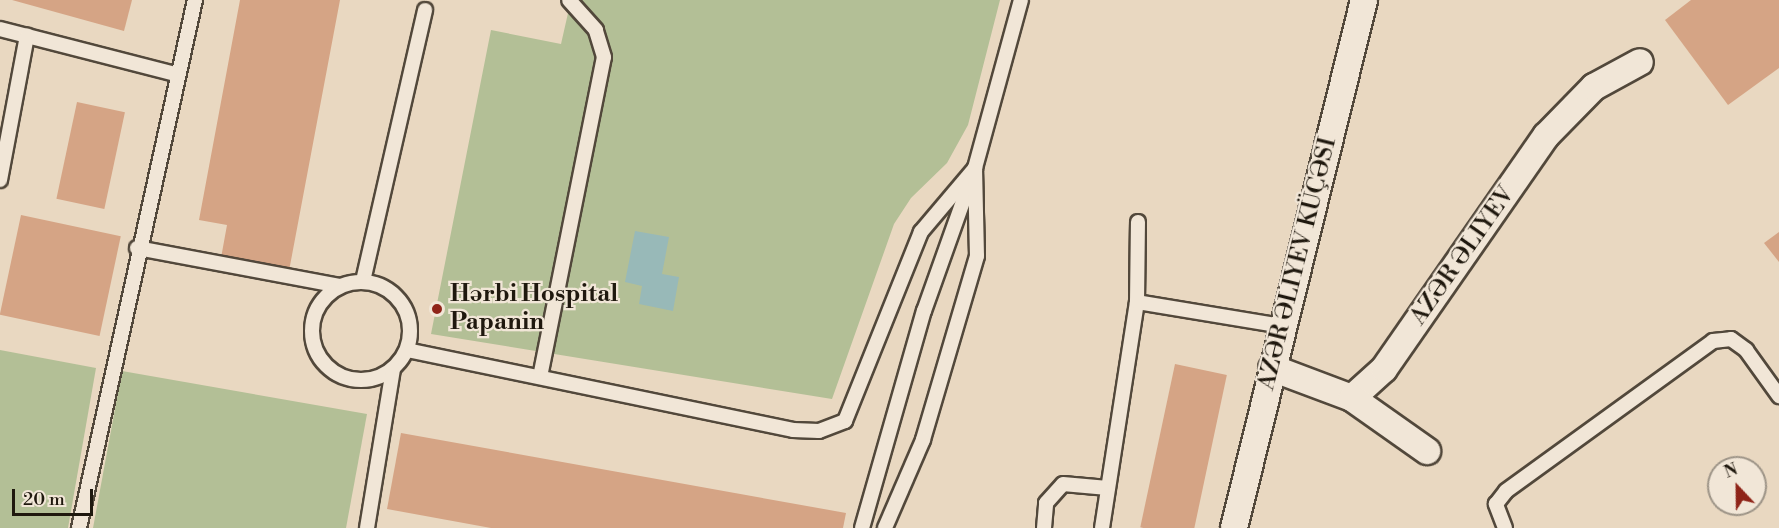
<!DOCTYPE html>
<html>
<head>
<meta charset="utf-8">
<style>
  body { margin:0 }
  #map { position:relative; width:1779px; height:528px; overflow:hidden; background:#e9d8c1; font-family:"Libre Bodoni",serif }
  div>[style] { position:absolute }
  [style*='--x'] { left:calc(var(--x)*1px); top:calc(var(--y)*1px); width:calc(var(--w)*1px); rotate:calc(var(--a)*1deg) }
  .green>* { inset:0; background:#b3bf96 }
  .water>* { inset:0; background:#98b9b8 }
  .building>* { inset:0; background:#d5a485; transform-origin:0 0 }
  .roads { filter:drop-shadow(2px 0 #52483b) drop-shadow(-2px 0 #52483b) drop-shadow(0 2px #52483b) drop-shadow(0 -2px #52483b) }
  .lane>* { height:14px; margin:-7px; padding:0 7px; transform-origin:7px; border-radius:7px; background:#f1e6d7 }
  .lane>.ring { margin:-7px; padding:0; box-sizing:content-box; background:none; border:14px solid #f1e6d7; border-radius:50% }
  .street>* { height:26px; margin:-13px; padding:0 13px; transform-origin:13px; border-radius:13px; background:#f1e6d7 }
  .dots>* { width:16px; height:16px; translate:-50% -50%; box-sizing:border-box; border:3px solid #f1e6d7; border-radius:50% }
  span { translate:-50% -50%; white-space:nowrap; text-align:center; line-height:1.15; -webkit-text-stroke:4.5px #f1e6d7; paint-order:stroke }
  .street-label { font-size:24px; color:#1f180e }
  .poi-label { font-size:24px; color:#1f180e; font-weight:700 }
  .left { translate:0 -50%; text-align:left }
  .north { position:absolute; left:1707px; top:456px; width:60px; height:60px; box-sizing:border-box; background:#f1e6d7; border:2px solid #9d9487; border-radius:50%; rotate:338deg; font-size:16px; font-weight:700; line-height:24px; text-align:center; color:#1f180e }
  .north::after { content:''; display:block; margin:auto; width:21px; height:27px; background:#8f2418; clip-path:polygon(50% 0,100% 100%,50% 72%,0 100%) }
  .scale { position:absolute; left:12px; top:489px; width:81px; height:27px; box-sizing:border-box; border:3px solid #1f180e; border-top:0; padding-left:8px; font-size:18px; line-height:21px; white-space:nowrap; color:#1f180e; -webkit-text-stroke:4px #f1e6d7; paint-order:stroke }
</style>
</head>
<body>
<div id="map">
  <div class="green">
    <i style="clip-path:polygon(571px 0,1000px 0,968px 125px,947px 163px,911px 198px,894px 224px,832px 399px,431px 334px,491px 30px,561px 44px)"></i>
    <i style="clip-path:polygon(0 350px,96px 368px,68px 528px,0 528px)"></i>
    <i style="clip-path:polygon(122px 371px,367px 414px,346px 528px,93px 528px)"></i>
  </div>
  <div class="water">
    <i style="clip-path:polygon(635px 231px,669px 237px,662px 274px,679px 277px,673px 311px,639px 304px,642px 286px,625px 282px)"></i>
  </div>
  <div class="building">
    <i style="clip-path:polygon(12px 0,132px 0,124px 31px)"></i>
    <i style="clip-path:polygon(240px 0,340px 0,289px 271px,221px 258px,227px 225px,199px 220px)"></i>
    <i style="clip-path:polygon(1691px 0,1779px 0,1779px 68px,1728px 105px,1665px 20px)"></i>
    <i style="left:77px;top:102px;width:49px;height:99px;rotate:12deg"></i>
    <i style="left:21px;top:215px;width:102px;height:102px;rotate:12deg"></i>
    <i style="clip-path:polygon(1779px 232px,1779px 262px,1764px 243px)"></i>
    <i style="left:1175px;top:364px;width:53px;height:167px;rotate:12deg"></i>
    <i style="clip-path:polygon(401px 433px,846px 513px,843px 528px,491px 528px,387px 509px)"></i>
  </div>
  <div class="roads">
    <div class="lane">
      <i style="--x:0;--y:29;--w:181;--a:14.4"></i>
      <i style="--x:0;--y:180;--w:147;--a:-79.4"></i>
      <i style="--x:137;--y:248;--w:207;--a:10.6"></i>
      <i style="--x:363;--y:281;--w:278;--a:-77.1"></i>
      <i class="ring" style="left:312px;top:282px;width:84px;height:84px"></i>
      <i style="--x:1137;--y:302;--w:147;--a:9.4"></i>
      <i style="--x:407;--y:350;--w:394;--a:11.7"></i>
      <i style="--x:793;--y:430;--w:26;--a:2"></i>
      <i style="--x:819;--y:431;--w:28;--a:-21"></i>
      <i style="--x:845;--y:421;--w:204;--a:-68.1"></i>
      <i style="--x:921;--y:232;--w:84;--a:-49.8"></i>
      <i style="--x:975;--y:168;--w:174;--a:-74.7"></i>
      <i style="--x:540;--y:377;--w:326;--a:-78.7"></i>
      <i style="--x:604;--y:57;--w:28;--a:-107"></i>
      <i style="--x:596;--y:30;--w:40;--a:-132"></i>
      <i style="--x:79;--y:528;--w:541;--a:-77.61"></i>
      <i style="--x:367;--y:528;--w:161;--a:-80.7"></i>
      <i style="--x:862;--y:528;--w:226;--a:-74.1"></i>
      <i style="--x:924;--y:311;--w:152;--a:-70.4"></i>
      <i style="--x:975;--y:168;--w:88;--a:88.7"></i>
      <i style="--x:977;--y:256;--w:192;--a:106.4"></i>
      <i style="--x:923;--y:440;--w:96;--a:113.4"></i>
      <i style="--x:1044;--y:528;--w:25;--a:-85"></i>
      <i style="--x:1046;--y:503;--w:25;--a:-48"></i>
      <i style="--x:1063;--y:484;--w:45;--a:5.1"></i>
      <i style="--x:1102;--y:528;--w:229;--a:-81.2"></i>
      <i style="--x:1137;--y:302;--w:80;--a:-89.3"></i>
      <i style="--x:1505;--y:528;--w:26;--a:-111"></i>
      <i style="--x:1496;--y:504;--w:16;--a:-52"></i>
      <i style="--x:1506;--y:491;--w:256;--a:-35.9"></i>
      <i style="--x:1713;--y:341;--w:18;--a:-6"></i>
      <i style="--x:1731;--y:339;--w:19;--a:36"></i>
      <i style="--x:1746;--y:350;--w:57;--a:54.3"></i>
    </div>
    <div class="street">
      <i style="--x:1272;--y:368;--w:85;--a:20.6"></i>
      <i style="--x:1352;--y:398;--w:43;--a:-42.2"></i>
      <i style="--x:1384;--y:369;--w:284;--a:-55.2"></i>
      <i style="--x:1546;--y:136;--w:69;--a:-45.6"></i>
      <i style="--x:1594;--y:87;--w:52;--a:-28.5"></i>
      <i style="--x:1352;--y:398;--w:92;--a:35.2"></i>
      <i style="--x:1234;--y:528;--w:544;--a:-76.17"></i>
    </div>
  </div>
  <div class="dots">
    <i style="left:437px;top:309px;background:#8f2418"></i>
  </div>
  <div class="street-label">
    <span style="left:1463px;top:256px;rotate:-55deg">AZƏR ƏLIYEV</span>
    <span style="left:1298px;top:264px;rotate:-76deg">AZƏR ƏLIYEV KÜÇƏSI</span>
  </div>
  <div class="poi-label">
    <span class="left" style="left:450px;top:309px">Hərbi Hospital<br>Papanin</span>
  </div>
  <div class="north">N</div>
  <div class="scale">20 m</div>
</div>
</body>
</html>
